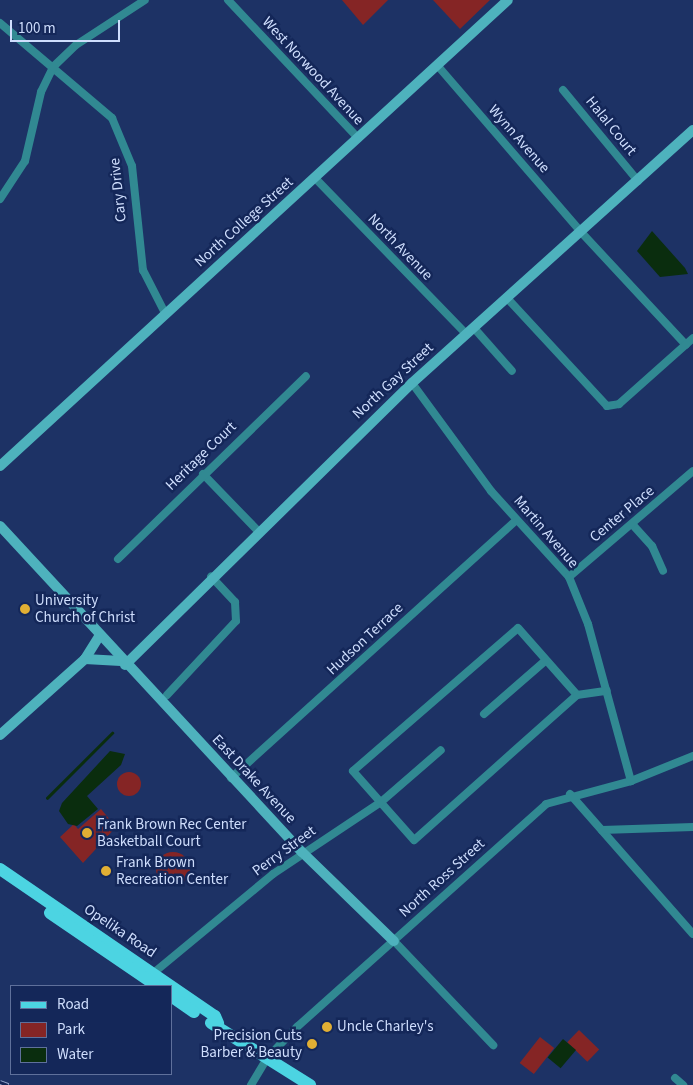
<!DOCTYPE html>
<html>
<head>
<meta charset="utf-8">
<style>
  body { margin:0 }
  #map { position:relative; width:693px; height:1085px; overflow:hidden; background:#1d3265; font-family:"Source Sans 3",sans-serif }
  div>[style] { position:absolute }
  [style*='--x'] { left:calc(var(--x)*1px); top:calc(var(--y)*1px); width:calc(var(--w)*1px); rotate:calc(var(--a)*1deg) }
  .green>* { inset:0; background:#852525; transform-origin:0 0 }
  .round { border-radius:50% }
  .water>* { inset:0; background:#0a2d0e; transform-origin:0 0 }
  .stream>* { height:2.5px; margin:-1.25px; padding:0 1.25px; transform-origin:1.25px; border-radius:1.25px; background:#0a2d0e }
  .street>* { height:8px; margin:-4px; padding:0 4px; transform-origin:4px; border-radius:4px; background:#318992 }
  .secondary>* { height:10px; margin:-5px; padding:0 5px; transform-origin:5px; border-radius:5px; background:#4eb2bd }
  .primary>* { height:12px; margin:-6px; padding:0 6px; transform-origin:6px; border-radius:6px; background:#4cd4e2 }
  .rail>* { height:4.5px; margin-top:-2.25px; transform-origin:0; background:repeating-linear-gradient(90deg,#142759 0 8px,#97a8cd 0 16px); box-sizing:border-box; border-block:1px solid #97a8cd }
  .dots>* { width:14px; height:14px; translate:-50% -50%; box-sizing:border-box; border:2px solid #142759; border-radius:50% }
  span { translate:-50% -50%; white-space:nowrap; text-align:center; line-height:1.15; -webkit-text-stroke:5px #142759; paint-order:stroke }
  .street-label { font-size:15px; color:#cfdefd }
  .poi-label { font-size:15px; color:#cfdefd }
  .left { translate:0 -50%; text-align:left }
  .right { translate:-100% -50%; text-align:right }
  .legend { position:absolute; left:10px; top:985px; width:162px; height:90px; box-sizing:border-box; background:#142759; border:1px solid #5f709b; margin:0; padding:6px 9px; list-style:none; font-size:15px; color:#cfdefd }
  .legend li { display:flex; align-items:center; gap:10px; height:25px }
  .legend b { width:25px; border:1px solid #5f709b }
  .scale { position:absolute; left:10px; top:20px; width:110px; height:22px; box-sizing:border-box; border:2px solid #cfdefd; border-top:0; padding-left:6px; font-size:15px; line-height:18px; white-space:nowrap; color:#cfdefd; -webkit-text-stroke:4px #142759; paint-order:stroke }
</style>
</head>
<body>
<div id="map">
  <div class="green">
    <i style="clip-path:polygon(342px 0,388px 0,363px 25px)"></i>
    <i style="clip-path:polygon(433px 0,490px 0,460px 29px)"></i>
    <i class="round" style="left:117px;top:772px;width:24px;height:24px"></i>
    <i style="clip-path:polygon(101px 809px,116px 827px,83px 863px,60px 837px,74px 824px,78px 829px)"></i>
    <i class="round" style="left:156px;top:852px;width:34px;height:34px"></i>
    <i style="left:579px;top:1030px;width:28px;height:17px;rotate:44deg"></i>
    <i style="left:540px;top:1037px;width:18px;height:33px;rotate:38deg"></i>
  </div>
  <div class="water">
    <i style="clip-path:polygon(652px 231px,685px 268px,688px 274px,660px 277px,637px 251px)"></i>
    <i style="clip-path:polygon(110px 751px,125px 754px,121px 765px,87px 796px,98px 809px,77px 826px,68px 824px,59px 811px,62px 803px)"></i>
    <i style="left:563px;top:1039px;width:17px;height:24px;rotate:40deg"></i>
  </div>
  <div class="stream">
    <i style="--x:47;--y:798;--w:92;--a:-45"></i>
  </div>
  <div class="street">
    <i style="--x:228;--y:0;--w:190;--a:46.7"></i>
    <i style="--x:0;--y:23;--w:147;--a:40.3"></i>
    <i style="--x:112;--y:118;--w:52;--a:67.4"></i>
    <i style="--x:132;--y:166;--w:105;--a:84"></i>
    <i style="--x:143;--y:270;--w:48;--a:62.9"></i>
    <i style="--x:437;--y:65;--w:221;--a:49.2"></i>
    <i style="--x:581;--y:232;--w:154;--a:47.1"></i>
    <i style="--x:563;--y:90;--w:118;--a:50.5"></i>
    <i style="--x:315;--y:178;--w:217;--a:45.9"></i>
    <i style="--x:0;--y:199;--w:45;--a:-56.7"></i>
    <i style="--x:25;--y:161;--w:71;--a:-76.9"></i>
    <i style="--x:41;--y:92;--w:28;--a:-64"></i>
    <i style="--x:53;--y:67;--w:32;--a:-44"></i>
    <i style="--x:76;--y:45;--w:82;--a:-33.1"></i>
    <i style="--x:507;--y:298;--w:147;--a:47.2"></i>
    <i style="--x:607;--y:406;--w:12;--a:-9"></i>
    <i style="--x:619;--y:404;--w:99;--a:-41.7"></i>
    <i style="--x:474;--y:328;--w:57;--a:48.5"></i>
    <i style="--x:412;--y:383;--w:134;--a:53.8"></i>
    <i style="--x:491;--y:491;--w:116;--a:47.8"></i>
    <i style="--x:569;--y:577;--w:51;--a:68"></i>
    <i style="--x:588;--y:624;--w:163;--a:74.7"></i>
    <i style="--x:203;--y:474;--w:78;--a:46"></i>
    <i style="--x:632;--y:524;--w:30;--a:48"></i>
    <i style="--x:652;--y:546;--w:27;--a:66"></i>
    <i style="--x:118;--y:559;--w:262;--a:-44.2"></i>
    <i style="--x:569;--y:577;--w:163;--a:-40.5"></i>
    <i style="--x:518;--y:628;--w:89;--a:48.6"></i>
    <i style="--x:577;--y:695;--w:218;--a:138.3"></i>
    <i style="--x:414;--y:840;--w:92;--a:-131.5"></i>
    <i style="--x:353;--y:771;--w:218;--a:-40.9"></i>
    <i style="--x:167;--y:695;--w:101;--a:-47"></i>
    <i style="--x:236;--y:621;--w:19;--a:-93"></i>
    <i style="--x:235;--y:602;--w:35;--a:-133"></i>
    <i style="--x:577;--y:695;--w:30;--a:-8"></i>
    <i style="--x:484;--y:714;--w:81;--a:-41"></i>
    <i style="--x:231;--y:778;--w:385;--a:-42.1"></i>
    <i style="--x:570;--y:794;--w:186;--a:48.7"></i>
    <i style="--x:602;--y:830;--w:91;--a:-1.9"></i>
    <i style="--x:394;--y:941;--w:144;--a:46.4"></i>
    <i style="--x:151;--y:975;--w:158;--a:-39.6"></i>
    <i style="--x:273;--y:874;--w:130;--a:-33.7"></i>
    <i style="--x:381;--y:802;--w:79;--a:-40.9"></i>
    <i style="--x:675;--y:1078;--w:11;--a:41"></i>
    <i style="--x:251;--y:1085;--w:33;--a:-59"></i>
    <i style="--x:268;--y:1057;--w:42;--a:-46"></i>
    <i style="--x:297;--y:1027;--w:334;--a:-41.8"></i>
    <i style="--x:546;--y:804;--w:88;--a:-15.1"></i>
    <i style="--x:631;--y:781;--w:67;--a:-22"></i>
  </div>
  <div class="secondary">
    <i style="--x:0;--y:466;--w:689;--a:-42.53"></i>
    <i style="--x:0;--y:526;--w:444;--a:47.2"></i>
    <i style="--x:302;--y:852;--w:128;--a:44.1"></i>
    <i style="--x:85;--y:659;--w:36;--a:3"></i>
    <i style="--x:125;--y:665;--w:402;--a:-44.5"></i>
    <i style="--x:412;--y:383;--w:378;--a:-42"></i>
    <i style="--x:0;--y:735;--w:114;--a:-41.8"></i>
    <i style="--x:85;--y:659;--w:26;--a:-58"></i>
  </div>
  <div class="primary">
    <i style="--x:0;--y:869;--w:260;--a:34.4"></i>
    <i style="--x:215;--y:1016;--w:8;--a:67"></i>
    <i style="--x:50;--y:913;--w:130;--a:34.3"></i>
    <i style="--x:171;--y:996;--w:28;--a:35"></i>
    <i style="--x:211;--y:1023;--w:117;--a:32.1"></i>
  </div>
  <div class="rail">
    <i style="--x:0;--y:1082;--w:9;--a:21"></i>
  </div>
  <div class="dots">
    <i style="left:25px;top:609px;background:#e1af34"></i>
    <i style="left:87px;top:833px;background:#e1af34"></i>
    <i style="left:106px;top:871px;background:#e1af34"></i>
    <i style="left:327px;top:1027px;background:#e1af34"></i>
    <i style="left:312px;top:1044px;background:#e1af34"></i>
  </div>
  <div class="street-label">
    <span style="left:313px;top:71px;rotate:47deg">West Norwood Avenue</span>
    <span style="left:611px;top:126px;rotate:51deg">Halal Court</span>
    <span style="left:519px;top:139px;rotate:49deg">Wynn Avenue</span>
    <span style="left:118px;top:190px;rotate:-96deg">Cary Drive</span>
    <span style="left:244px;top:222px;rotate:-42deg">North College Street</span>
    <span style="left:400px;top:247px;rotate:46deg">North Avenue</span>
    <span style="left:393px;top:381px;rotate:-43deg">North Gay Street</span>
    <span style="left:201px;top:456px;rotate:-44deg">Heritage Court</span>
    <span style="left:622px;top:514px;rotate:-40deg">Center Place</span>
    <span style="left:546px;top:532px;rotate:49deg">Martin Avenue</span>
    <span style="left:365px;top:639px;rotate:-43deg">Hudson Terrace</span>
    <span style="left:254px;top:779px;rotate:47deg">East Drake Avenue</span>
    <span style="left:284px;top:851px;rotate:-36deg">Perry Street</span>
    <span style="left:442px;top:878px;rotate:-42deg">North Ross Street</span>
    <span style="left:120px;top:931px;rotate:34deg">Opelika Road</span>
  </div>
  <div class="poi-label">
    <span class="left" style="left:35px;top:609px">University<br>Church of Christ</span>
    <span class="left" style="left:97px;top:833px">Frank Brown Rec Center<br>Basketball Court</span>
    <span class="left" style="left:116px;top:871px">Frank Brown<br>Recreation Center</span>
    <span class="left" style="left:337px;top:1027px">Uncle Charley's</span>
    <span class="right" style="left:302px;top:1044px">Precision Cuts<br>Barber &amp; Beauty</span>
  </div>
  <ul class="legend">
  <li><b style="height:6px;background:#4cd4e2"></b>Road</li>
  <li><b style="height:14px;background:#852525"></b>Park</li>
  <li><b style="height:14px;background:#0a2d0e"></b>Water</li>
  </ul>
  <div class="scale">100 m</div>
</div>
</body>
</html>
